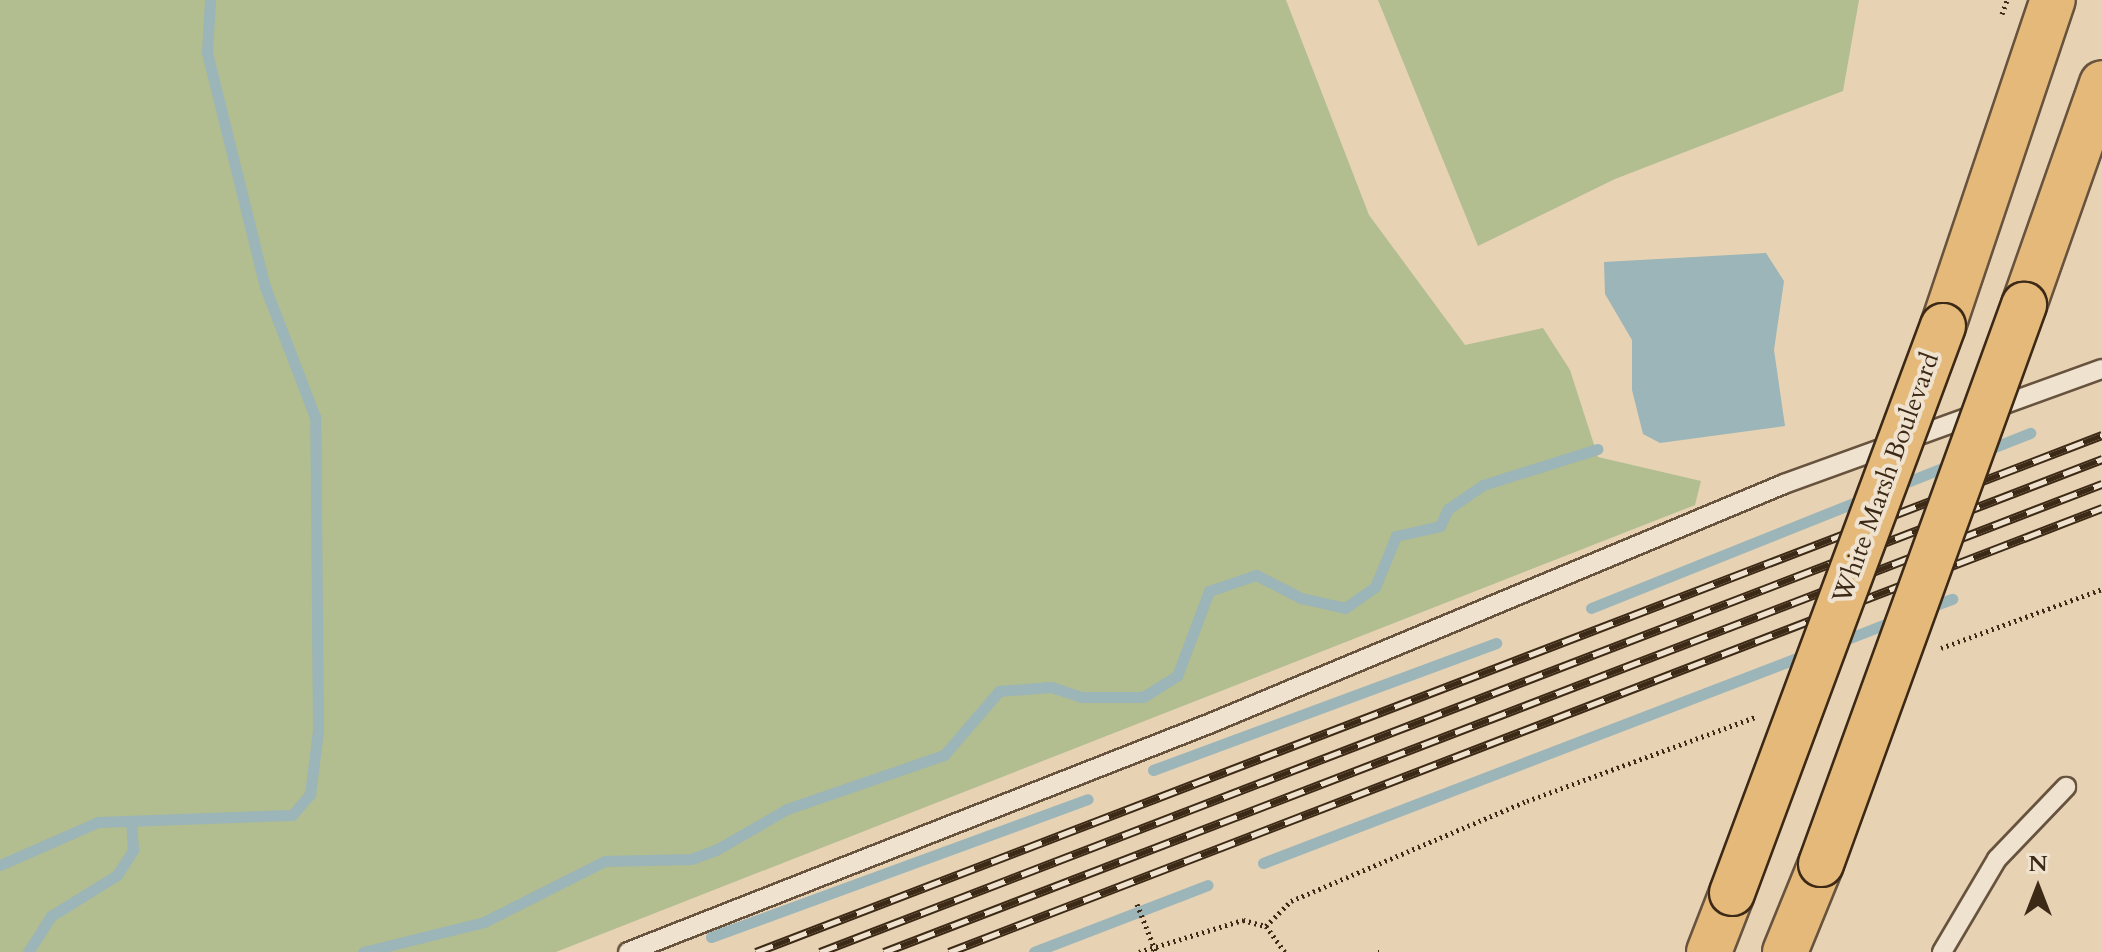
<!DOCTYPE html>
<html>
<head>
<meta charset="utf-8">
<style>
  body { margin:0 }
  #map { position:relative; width:2102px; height:952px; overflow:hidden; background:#e7d2b4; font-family:Cardo,serif }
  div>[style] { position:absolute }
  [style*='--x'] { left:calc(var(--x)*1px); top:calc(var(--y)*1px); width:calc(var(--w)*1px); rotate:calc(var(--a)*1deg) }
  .green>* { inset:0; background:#b2bd90 }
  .water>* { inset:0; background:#9bb5b8 }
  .stream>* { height:11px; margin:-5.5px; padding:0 5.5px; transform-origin:5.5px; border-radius:5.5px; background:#9bb5b8 }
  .path>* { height:5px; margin-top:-2.5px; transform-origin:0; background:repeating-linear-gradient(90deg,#3c2916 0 2px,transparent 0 6px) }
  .roads { filter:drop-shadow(2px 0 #67533e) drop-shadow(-2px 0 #67533e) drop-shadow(0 2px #67533e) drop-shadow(0 -2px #67533e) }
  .service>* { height:18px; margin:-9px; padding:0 9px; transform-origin:9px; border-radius:9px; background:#efe2ce }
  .primary>* { height:44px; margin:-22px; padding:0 22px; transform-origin:22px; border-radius:22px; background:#e4b97a }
  .rail>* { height:9px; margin-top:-4.5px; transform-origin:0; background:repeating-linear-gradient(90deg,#efe2ce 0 18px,#3c2916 0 36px); box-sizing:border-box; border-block:2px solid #3c2916 }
  .bridges { filter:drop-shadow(2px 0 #3c2916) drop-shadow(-2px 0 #3c2916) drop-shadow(0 2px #3c2916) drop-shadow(0 -2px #3c2916) }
  .primary-bridge>* { height:44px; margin:-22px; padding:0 22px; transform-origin:22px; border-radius:22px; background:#e4b97a }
  span { translate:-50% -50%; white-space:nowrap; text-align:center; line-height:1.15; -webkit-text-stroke:8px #efe2ce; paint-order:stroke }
  .street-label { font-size:26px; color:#3c2916 }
  .north { position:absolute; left:1998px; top:848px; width:80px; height:80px; -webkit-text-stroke:6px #efe2ce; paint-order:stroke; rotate:0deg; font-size:22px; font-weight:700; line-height:32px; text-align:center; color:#3c2916 }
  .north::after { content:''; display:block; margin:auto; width:28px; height:36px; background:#3c2916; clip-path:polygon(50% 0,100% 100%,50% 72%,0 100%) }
</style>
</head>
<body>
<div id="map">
  <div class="green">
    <i style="clip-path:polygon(0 0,1286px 0,1369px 215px,1465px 345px,1543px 328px,1570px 370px,1598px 457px,1701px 481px,1695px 505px,556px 952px,0 952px)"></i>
    <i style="clip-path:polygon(1378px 0,1859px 0,1843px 91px,1615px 179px,1478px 246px)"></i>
  </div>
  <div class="water">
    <i style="clip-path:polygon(1766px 253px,1784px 281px,1774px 350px,1785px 426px,1660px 443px,1643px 434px,1632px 390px,1632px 340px,1605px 294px,1604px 262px)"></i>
  </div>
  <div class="stream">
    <i style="--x:1982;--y:452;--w:52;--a:-21.6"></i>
    <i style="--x:1897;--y:486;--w:62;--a:-21.6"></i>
    <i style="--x:1591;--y:608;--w:296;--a:-21.8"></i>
    <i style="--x:1927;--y:608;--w:27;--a:-20"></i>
    <i style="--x:1837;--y:643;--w:63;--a:-21.3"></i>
    <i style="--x:1153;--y:770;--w:366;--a:-20.3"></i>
    <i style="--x:1263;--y:863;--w:586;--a:-21"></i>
    <i style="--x:0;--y:865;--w:107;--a:-23.7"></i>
    <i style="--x:98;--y:822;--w:194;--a:-2.1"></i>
    <i style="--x:292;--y:815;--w:28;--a:-49"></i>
    <i style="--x:310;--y:794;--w:64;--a:-82.8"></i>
    <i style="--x:318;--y:731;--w:314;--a:-90.5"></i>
    <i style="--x:315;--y:417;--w:139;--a:-111"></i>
    <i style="--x:265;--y:287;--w:242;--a:-103.9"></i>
    <i style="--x:207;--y:52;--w:52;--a:-86.7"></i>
    <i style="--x:711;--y:937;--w:401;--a:-20.1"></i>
    <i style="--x:28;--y:952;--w:43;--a:-57.4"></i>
    <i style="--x:51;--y:916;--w:78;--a:-31.8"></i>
    <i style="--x:117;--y:875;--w:30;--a:-57"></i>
    <i style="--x:133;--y:850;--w:26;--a:-94"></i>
    <i style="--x:363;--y:952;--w:125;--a:-13.9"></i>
    <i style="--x:484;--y:922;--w:136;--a:-26.8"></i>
    <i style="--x:605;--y:861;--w:86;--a:-1.3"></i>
    <i style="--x:691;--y:859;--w:27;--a:-20"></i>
    <i style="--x:716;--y:850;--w:82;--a:-30"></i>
    <i style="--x:787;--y:809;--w:166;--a:-19"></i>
    <i style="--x:944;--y:755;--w:84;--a:-49.3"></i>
    <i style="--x:999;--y:691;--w:52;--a:-4.4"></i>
    <i style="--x:1051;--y:687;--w:32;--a:18"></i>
    <i style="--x:1081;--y:697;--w:62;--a:0"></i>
    <i style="--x:1143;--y:697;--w:40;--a:-32"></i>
    <i style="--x:1177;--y:676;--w:91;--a:-69.4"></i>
    <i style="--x:1209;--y:591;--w:50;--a:-18.8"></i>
    <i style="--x:1256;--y:575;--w:51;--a:27.1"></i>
    <i style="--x:1301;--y:598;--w:45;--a:12.8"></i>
    <i style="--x:1345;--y:608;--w:37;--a:-35"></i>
    <i style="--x:1375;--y:587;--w:55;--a:-67.6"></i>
    <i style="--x:1396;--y:536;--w:45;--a:-12.8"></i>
    <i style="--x:1440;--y:526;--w:19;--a:-65"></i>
    <i style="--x:1448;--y:509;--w:42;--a:-34.4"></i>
    <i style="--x:1483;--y:485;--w:120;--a:-17.5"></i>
    <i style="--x:1034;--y:952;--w:186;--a:-21.1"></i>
  </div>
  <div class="path">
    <i style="--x:2002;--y:14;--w:15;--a:-70"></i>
    <i style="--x:1941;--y:648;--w:171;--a:-20.1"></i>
    <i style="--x:1137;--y:904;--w:52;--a:68.4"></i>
    <i style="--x:1266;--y:926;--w:35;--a:-45"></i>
    <i style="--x:1291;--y:901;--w:256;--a:-23"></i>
    <i style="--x:1527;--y:801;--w:243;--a:-20.2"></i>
    <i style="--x:1139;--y:952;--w:109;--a:-17.1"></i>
    <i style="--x:1243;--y:920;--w:24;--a:15"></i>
    <i style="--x:1266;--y:926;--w:32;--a:54"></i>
    <i style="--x:1378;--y:952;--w:1;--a:0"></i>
  </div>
  <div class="roads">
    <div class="service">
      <i style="--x:628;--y:952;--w:626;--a:-21.44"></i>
      <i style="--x:1211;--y:723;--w:621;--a:-22.64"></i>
      <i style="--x:1784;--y:484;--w:338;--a:-19.9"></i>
      <i style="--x:1942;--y:952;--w:108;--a:-59.4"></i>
      <i style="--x:1997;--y:859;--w:100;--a:-46.2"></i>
    </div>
    <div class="primary">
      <i style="--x:2024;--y:305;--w:235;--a:-70.6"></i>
      <i style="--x:1943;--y:326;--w:344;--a:-71.4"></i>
      <i style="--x:1709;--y:952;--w:63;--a:-68.7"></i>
      <i style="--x:1785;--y:952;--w:95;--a:-67.8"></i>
    </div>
  </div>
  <div class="rail">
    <i style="--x:756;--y:952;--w:1442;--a:-21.01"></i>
    <i style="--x:820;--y:952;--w:1374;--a:-21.03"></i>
    <i style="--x:884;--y:952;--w:1305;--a:-21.02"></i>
    <i style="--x:949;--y:952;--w:1236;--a:-21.06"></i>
  </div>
  <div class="bridges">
    <div class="primary-bridge">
      <i style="--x:1821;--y:864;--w:595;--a:-70.04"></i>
      <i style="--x:1732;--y:893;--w:605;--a:-69.59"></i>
    </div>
  </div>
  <div class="street-label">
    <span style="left:1886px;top:478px;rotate:-70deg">White Marsh Boulevard</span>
  </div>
  <div class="north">N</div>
</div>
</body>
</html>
